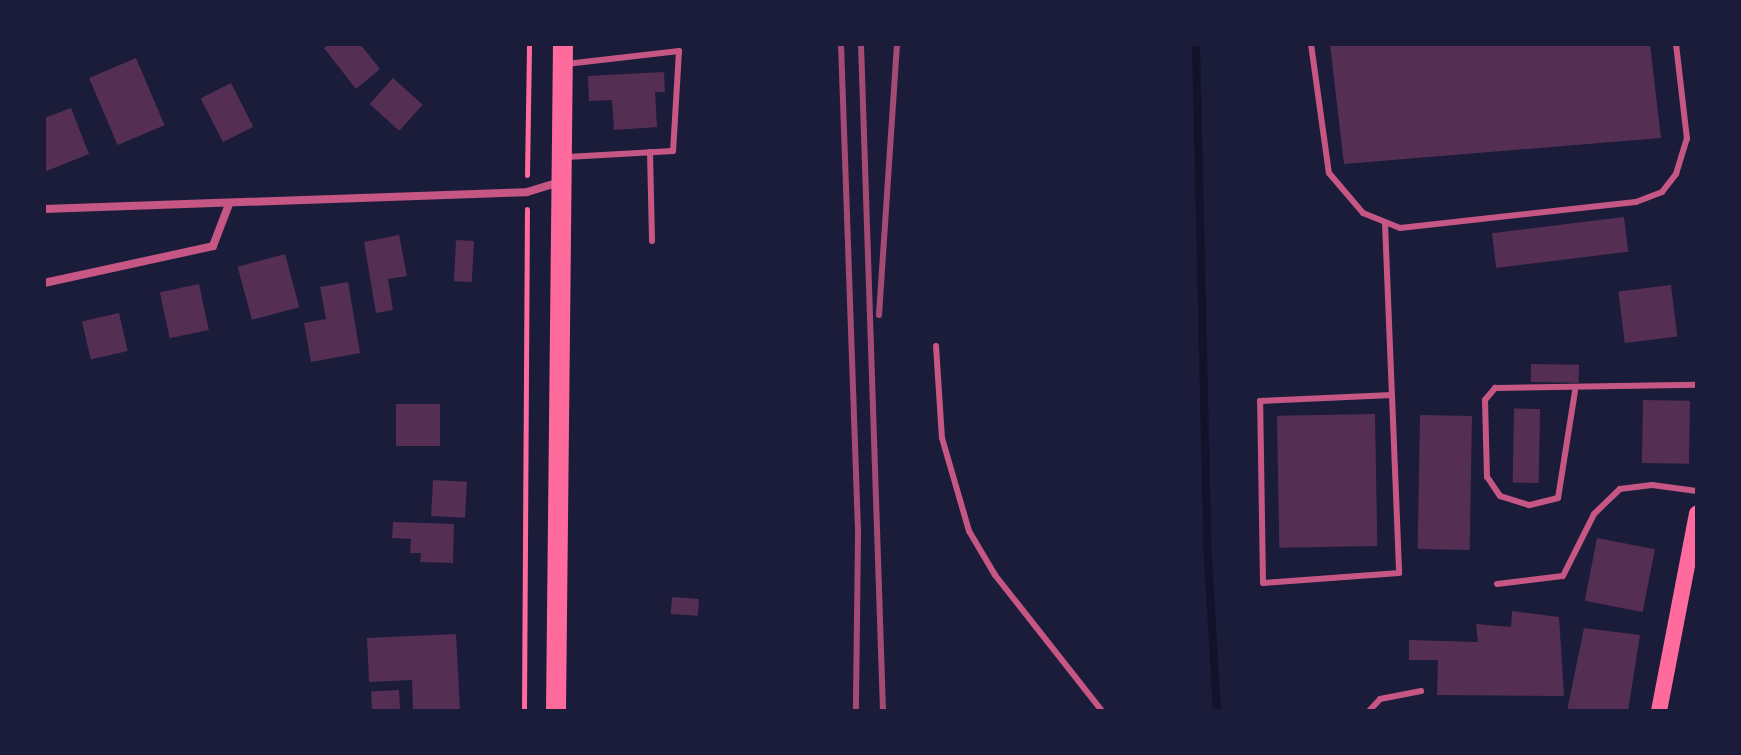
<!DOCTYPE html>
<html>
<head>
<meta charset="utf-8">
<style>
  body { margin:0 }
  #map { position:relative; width:1741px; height:755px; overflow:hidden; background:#1b1b3a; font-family:"Source Sans 3",sans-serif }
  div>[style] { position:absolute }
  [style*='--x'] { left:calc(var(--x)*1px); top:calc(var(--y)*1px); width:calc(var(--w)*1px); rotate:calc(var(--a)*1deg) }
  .stream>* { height:8px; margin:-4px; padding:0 4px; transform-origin:4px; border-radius:4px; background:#12122b }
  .building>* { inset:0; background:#542f53; transform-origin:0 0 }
  .path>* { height:5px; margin:-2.5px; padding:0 2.5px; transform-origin:2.5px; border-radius:2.5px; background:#ff6b9d }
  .service>* { height:6px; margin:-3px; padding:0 3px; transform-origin:3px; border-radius:3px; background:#c65784 }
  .minor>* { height:8px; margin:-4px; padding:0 4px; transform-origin:4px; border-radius:4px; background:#c65784 }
  .secondary>* { height:16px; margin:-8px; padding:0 8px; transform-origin:8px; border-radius:8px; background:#ff6b9d }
  .primary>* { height:20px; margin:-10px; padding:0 10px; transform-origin:10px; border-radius:10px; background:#ff6b9d }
  .rail>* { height:6px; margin:-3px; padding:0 3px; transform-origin:3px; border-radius:3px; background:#a44b75 }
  span { translate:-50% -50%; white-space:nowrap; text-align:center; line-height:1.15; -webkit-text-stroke:6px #1b1b3a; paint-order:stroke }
  .frame { position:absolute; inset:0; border:46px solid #1b1b3a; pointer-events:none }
</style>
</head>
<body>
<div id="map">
  <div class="stream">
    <i style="--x:1196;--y:44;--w:498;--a:88.7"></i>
    <i style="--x:1207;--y:542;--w:169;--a:86.6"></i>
  </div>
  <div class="building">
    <i style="clip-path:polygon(330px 44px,360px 44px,380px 69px,356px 89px,324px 48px)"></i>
    <i style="clip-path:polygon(1330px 44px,1650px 44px,1661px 138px,1344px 164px)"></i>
    <i style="left:136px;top:58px;width:73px;height:51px;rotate:67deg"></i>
    <i style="clip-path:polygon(664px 72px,665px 92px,655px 92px,657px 127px,614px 130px,612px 100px,589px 101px,588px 76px)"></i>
    <i style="left:393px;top:78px;width:40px;height:35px;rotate:42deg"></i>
    <i style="left:231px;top:83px;width:49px;height:34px;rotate:63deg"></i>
    <i style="clip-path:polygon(71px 108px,89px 154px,44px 172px,44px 118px)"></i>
    <i style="left:1624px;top:217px;width:35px;height:133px;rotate:83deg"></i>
    <i style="clip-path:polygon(399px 235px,407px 276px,388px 279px,393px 310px,376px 313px,364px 242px)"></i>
    <i style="left:456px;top:240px;width:18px;height:41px;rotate:3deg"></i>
    <i style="left:285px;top:254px;width:55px;height:49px;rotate:75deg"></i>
    <i style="clip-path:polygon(348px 282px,360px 353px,311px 362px,304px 323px,326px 319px,320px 287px)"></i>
    <i style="left:199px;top:284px;width:47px;height:40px;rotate:78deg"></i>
    <i style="left:1671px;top:285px;width:52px;height:53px;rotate:83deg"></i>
    <i style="left:119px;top:313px;width:39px;height:38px;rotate:77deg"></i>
    <i style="left:1531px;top:364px;width:48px;height:18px;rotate:1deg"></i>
    <i style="left:1643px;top:400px;width:47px;height:63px;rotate:1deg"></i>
    <i style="left:396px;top:404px;width:44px;height:42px"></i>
    <i style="left:1540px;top:409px;width:74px;height:26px;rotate:91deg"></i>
    <i style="left:1375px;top:414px;width:132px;height:98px;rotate:89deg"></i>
    <i style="left:1420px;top:415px;width:52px;height:134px;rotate:1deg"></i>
    <i style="left:433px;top:480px;width:34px;height:36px;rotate:3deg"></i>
    <i style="clip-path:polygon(393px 522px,454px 524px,453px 563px,420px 562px,421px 553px,410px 553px,411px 539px,392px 538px)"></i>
    <i style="left:1597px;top:538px;width:59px;height:64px;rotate:11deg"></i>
    <i style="left:672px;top:597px;width:27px;height:17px;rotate:4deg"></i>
    <i style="clip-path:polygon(1512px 611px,1559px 617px,1564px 696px,1437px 695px,1438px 660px,1409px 660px,1409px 640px,1478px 642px,1476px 624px,1511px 627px)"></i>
    <i style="clip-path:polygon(1584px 628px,1640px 635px,1628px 711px,1567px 711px)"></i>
    <i style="clip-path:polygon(456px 634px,460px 711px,413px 711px,412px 680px,369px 682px,367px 638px)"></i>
    <i style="left:399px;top:690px;width:21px;height:28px;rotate:87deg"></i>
  </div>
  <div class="path">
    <i style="--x:527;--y:175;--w:131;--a:-89.1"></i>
    <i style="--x:524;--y:711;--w:502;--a:-89.66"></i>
  </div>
  <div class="service">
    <i style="--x:1311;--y:44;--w:130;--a:82.1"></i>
    <i style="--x:1329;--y:173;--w:52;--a:49.6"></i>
    <i style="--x:1363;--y:213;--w:40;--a:22"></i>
    <i style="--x:1400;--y:228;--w:237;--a:-6.3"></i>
    <i style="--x:1636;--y:202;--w:28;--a:-21"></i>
    <i style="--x:1662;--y:192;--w:23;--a:-52"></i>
    <i style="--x:1676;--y:174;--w:37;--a:-73"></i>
    <i style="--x:1687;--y:139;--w:96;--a:-96.6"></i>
    <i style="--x:566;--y:64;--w:114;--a:-6.6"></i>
    <i style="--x:679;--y:51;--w:100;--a:93.4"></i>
    <i style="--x:673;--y:151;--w:106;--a:176.8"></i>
    <i style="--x:650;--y:152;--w:89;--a:88.7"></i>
    <i style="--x:1385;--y:223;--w:172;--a:87.7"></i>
    <i style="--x:1392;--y:395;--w:178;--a:87.7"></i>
    <i style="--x:1399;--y:573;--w:136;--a:175.8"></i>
    <i style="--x:1263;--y:583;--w:182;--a:-90.9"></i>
    <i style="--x:1260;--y:401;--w:132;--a:-2.6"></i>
    <i style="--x:936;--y:346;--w:92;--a:86.3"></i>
    <i style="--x:942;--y:438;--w:97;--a:73.8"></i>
    <i style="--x:969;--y:531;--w:51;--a:59.4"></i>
    <i style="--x:995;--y:575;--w:173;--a:51.8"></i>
    <i style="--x:1575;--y:391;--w:108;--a:99"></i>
    <i style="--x:1558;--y:498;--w:30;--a:166"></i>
    <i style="--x:1529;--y:505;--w:30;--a:-163"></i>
    <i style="--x:1500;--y:496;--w:23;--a:-124"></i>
    <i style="--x:1487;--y:477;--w:77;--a:-91.5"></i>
    <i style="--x:1485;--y:400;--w:16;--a:-50"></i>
    <i style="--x:1495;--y:388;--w:202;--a:-0.9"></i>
    <i style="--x:1497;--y:584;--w:66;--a:-6.9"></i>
    <i style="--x:1563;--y:576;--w:69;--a:-63.4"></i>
    <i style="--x:1594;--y:514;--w:36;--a:-44"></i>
    <i style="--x:1620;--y:489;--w:32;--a:-7"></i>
    <i style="--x:1652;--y:485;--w:45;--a:7.6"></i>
    <i style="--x:1369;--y:711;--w:16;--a:-47"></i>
    <i style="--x:1380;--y:699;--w:42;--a:-11"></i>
  </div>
  <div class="minor">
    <i style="--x:44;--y:209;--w:483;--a:-2"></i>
    <i style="--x:527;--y:192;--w:34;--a:-17"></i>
    <i style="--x:44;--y:283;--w:173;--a:-12.3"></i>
    <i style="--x:213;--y:246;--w:45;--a:-69.1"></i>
  </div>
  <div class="secondary">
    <i style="--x:1659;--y:711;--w:201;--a:-79.1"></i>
  </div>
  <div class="primary">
    <i style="--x:556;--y:711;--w:667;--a:-89.4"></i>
  </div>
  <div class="rail">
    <i style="--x:841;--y:44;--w:492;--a:88"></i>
    <i style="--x:858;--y:536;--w:175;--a:90.7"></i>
    <i style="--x:861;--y:44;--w:667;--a:88.11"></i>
    <i style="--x:879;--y:315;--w:272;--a:-86.2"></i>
  </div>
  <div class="frame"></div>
</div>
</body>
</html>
